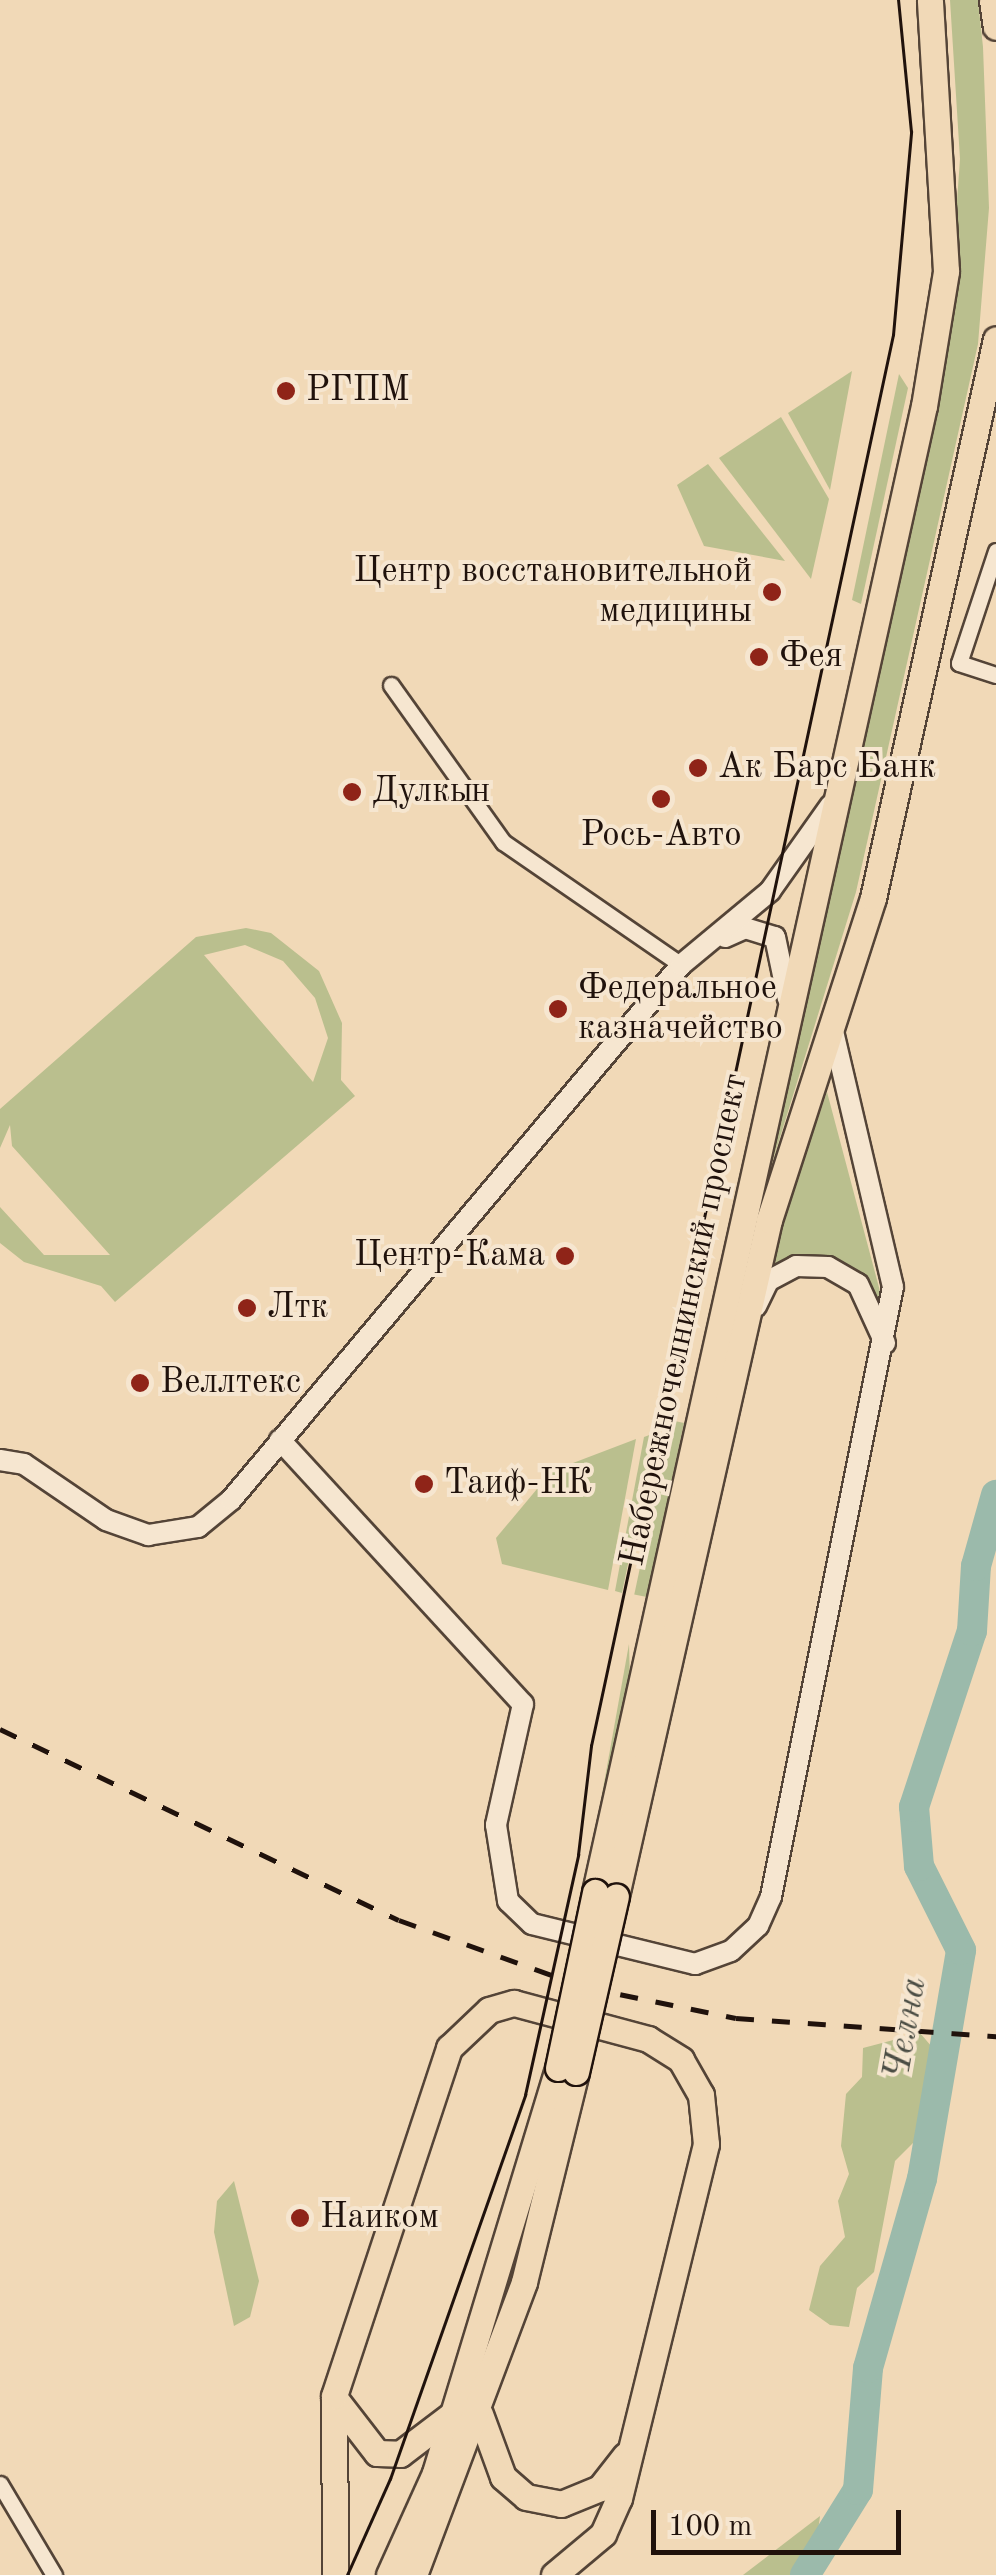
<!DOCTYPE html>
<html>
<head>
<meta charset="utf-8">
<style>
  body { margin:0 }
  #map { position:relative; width:996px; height:2575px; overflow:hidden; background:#f1d9b7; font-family:"Old Standard TT",serif }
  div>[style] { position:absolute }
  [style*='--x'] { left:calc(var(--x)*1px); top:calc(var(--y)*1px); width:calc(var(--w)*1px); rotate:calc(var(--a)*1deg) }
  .green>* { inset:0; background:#babf8e; transform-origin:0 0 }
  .river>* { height:30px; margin:-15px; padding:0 15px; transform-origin:15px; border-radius:15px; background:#9bbaab }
  .roads { filter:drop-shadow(2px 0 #544437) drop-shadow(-2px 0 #544437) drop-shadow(0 2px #544437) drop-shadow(0 -2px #544437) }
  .minor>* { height:15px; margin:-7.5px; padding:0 7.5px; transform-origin:7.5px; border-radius:7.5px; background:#f6e6d0 }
  .tertiary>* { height:20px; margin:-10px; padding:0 10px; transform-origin:10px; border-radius:10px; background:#f6e6d0 }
  .primary>* { height:25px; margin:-12.5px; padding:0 12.5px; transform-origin:12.5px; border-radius:12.5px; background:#f1d9b7 }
  .tram>* { height:2.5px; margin:-1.25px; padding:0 1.25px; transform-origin:1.25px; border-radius:1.25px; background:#20120c }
  .rail>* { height:5px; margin-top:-2.5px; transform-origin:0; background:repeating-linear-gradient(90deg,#20120c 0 18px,transparent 0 36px) }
  .bridges { filter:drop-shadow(2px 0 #20120c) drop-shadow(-2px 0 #20120c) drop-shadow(0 2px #20120c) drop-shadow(0 -2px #20120c) }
  .primary-bridge>* { height:25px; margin:-12.5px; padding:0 12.5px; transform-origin:12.5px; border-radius:12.5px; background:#f1d9b7 }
  .dots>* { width:28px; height:28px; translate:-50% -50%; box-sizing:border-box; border:5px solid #f6e6d0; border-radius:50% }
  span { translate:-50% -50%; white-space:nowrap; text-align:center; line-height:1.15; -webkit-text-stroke:8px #f6e6d0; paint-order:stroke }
  .poi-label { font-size:35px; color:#20120c }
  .left { translate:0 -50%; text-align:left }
  .right { translate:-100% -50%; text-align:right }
  .street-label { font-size:35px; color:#20120c }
  .water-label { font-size:38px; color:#4b4d44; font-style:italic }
  .scale { position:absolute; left:651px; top:2510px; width:250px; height:45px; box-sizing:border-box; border:5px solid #20120c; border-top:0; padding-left:12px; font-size:30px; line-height:35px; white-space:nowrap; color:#20120c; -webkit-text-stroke:8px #f6e6d0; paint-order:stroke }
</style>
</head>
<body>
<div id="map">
  <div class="green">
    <i style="clip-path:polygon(950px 0,978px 0,983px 47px,989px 208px,978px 344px,856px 892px,760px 1202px,947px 343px,960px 159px)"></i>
    <i style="clip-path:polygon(852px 371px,830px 490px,788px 413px)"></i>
    <i style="clip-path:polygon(899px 374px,908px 388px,861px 604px,852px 600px)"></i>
    <i style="clip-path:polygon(781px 417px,829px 499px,811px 579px,719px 458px)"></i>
    <i style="clip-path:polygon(708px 464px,785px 561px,704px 546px,677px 485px)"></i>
    <i style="clip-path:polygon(evenodd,246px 928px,271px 933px,319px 971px,342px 1023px,341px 1080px,355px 1096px,115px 1302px,101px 1286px,24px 1262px,0 1243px,0 1207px,44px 1255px,110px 1255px,12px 1146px,10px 1125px,0 1148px,0 1109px,196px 937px,246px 928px,245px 945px,283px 961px,315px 998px,328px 1038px,313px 1082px,204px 955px,245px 945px)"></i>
    <i style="clip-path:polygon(827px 1092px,881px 1295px,880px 1301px,861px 1277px,763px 1275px)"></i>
    <i style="left:684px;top:1423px;width:178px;height:13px;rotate:102deg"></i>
    <i style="clip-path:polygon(655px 1433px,622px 1593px,615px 1591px,644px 1437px)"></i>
    <i style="clip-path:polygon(636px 1439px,608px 1590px,502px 1564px,496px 1538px,552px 1471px)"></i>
    <i style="clip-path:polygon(629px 1644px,630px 1684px,589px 1889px,601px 1800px)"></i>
    <i style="clip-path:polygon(920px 2033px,932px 2047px,916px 2140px,895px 2161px,874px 2272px,857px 2288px,849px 2327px,830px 2325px,809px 2310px,820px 2266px,845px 2237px,838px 2201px,849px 2174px,841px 2146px,846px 2094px,862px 2077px,863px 2048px)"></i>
    <i style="clip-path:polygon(234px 2181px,259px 2281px,250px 2317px,234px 2326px,214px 2232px,217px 2201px)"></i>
    <i style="clip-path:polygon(820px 2516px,817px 2539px,791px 2575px,743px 2575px)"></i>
  </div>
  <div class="river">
    <i style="--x:805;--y:2575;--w:100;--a:-58.1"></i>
    <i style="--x:858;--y:2490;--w:122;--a:-85.3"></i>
    <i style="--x:868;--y:2368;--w:197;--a:-74.1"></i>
    <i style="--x:922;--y:2179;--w:232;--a:-80.3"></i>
    <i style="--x:961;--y:1950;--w:94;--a:-116.6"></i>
    <i style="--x:919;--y:1866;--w:59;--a:-94.8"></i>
    <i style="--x:914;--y:1807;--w:185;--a:-71.8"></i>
    <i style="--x:972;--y:1631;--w:65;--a:-86.5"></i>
    <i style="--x:976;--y:1566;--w:74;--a:-74.3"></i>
  </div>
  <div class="roads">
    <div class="minor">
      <i style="--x:996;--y:551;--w:118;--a:108.3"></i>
      <i style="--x:959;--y:663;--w:39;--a:18"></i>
      <i style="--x:391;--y:685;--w:193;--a:54.5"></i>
      <i style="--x:503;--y:842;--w:216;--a:34.6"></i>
      <i style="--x:0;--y:2484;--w:106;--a:59.3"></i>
    </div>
    <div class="tertiary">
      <i style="--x:725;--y:937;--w:22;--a:-24"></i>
      <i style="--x:745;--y:928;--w:31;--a:17"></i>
      <i style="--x:775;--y:937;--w:63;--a:78.2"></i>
      <i style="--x:756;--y:1306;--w:28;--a:-64"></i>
      <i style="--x:768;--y:1281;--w:32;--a:-28"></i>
      <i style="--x:796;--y:1266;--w:32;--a:2"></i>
      <i style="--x:828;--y:1267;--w:34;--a:30"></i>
      <i style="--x:858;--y:1284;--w:65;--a:65.4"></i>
      <i style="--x:280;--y:1440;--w:359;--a:47.4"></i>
      <i style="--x:523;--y:1704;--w:124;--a:102.6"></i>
      <i style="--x:496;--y:1825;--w:77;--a:81"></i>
      <i style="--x:508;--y:1901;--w:33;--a:44"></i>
      <i style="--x:532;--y:1924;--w:168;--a:13.8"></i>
      <i style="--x:695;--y:1964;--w:38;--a:-20"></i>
      <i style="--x:731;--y:1951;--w:37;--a:-43"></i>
      <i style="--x:758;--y:1926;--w:32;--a:-66"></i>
      <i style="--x:771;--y:1897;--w:622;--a:-78.69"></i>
      <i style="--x:893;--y:1287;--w:267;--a:-103.2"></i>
      <i style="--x:0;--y:1460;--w:24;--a:9"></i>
      <i style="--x:24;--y:1464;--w:99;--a:34.3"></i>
      <i style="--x:106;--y:1520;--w:45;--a:19.7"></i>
      <i style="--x:148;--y:1535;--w:51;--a:-9.1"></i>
      <i style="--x:198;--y:1527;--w:43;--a:-39.3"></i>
      <i style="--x:231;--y:1500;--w:699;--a:-49.93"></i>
      <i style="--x:681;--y:965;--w:116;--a:-39.7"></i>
      <i style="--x:770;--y:891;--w:105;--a:-54.7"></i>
    </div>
    <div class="primary">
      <i style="--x:992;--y:0;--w:27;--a:82"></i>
      <i style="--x:595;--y:1892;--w:1522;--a:-77.52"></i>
      <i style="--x:924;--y:406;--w:137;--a:-80.7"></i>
      <i style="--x:946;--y:271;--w:271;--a:-93.4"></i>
      <i style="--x:616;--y:1896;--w:693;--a:-77.25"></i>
      <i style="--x:769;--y:1220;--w:338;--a:-72.1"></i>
      <i style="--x:873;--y:898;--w:572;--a:-77.59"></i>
      <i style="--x:336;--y:2400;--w:67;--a:52.3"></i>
      <i style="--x:377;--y:2453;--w:23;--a:2"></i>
      <i style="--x:400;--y:2454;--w:63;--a:-37.2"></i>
      <i style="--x:480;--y:2414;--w:67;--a:69.9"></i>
      <i style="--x:503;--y:2477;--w:30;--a:41"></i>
      <i style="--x:526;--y:2497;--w:36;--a:11"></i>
      <i style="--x:561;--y:2504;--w:42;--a:-22.3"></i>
      <i style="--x:600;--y:2488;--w:41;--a:-52"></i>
      <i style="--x:335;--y:2575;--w:179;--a:-90.3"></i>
      <i style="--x:334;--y:2396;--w:367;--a:-71.7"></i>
      <i style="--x:449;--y:2048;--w:55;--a:-43.5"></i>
      <i style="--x:489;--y:2010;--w:26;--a:-16"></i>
      <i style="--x:514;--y:2003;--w:139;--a:15"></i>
      <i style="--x:648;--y:2039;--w:39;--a:32"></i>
      <i style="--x:681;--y:2060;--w:40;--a:60.3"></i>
      <i style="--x:701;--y:2095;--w:49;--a:84.2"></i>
      <i style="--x:706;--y:2144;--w:365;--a:103.8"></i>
      <i style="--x:619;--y:2498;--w:39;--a:114"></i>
      <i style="--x:603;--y:2534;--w:64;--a:140.1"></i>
      <i style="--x:389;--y:2575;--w:112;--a:-65.7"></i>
      <i style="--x:435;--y:2473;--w:423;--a:-73.1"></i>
      <i style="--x:414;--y:2575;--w:313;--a:-69.4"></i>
      <i style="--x:524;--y:2282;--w:216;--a:-76.1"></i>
    </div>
  </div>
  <div class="tram">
    <i style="--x:347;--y:2575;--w:105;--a:-65.9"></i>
    <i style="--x:390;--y:2479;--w:407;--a:-70.6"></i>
    <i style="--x:525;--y:2095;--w:246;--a:-77.5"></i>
    <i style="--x:578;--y:1855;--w:110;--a:-83.2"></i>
    <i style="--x:591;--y:1746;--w:1443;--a:-77.92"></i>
    <i style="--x:893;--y:335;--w:204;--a:-84.9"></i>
    <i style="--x:911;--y:132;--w:133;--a:-95.6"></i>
  </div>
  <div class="rail">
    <i style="--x:0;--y:1729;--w:442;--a:25.6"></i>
    <i style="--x:399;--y:1920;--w:198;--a:19.8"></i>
    <i style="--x:585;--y:1987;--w:154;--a:11.6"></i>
    <i style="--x:736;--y:2018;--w:261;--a:4"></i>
  </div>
  <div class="bridges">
    <div class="primary-bridge">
      <i style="--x:558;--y:2068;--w:180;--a:-78.1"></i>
      <i style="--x:576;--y:2072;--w:180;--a:-77.2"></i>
    </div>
  </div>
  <div class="dots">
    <i style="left:286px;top:391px;background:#8f2418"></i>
    <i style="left:772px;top:592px;background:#8f2418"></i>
    <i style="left:759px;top:657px;background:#8f2418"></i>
    <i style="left:698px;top:768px;background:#8f2418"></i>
    <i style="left:352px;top:792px;background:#8f2418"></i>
    <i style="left:661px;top:799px;background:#8f2418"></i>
    <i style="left:558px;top:1009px;background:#8f2418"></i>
    <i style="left:565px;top:1256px;background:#8f2418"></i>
    <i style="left:247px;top:1308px;background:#8f2418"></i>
    <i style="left:140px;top:1383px;background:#8f2418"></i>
    <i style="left:424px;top:1484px;background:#8f2418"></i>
    <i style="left:300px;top:2218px;background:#8f2418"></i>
  </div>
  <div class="poi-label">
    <span class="left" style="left:306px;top:391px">РГПМ</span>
    <span class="right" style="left:752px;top:592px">Центр восстановительной<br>медицины</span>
    <span class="left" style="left:779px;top:657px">Фея</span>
    <span class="left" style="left:718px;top:768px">Ак Барс Банк</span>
    <span class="left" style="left:372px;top:792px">Дулкын</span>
    <span style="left:661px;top:836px">Рось-Авто</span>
    <span class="left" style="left:578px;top:1009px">Федеральное<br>казначейство</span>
    <span class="right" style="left:545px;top:1256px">Центр-Кама</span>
    <span class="left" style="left:267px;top:1308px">Лтк</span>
    <span class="left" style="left:160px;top:1383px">Веллтекс</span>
    <span class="left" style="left:444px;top:1484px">Таиф-НК</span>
    <span class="left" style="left:320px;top:2218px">Наиком</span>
  </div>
  <div class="street-label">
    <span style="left:685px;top:1320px;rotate:-78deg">Набережночелнинский проспект</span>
  </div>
  <div class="water-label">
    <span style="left:907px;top:2029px;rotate:-80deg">Челна</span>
  </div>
  <div class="scale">100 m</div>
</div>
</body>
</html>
